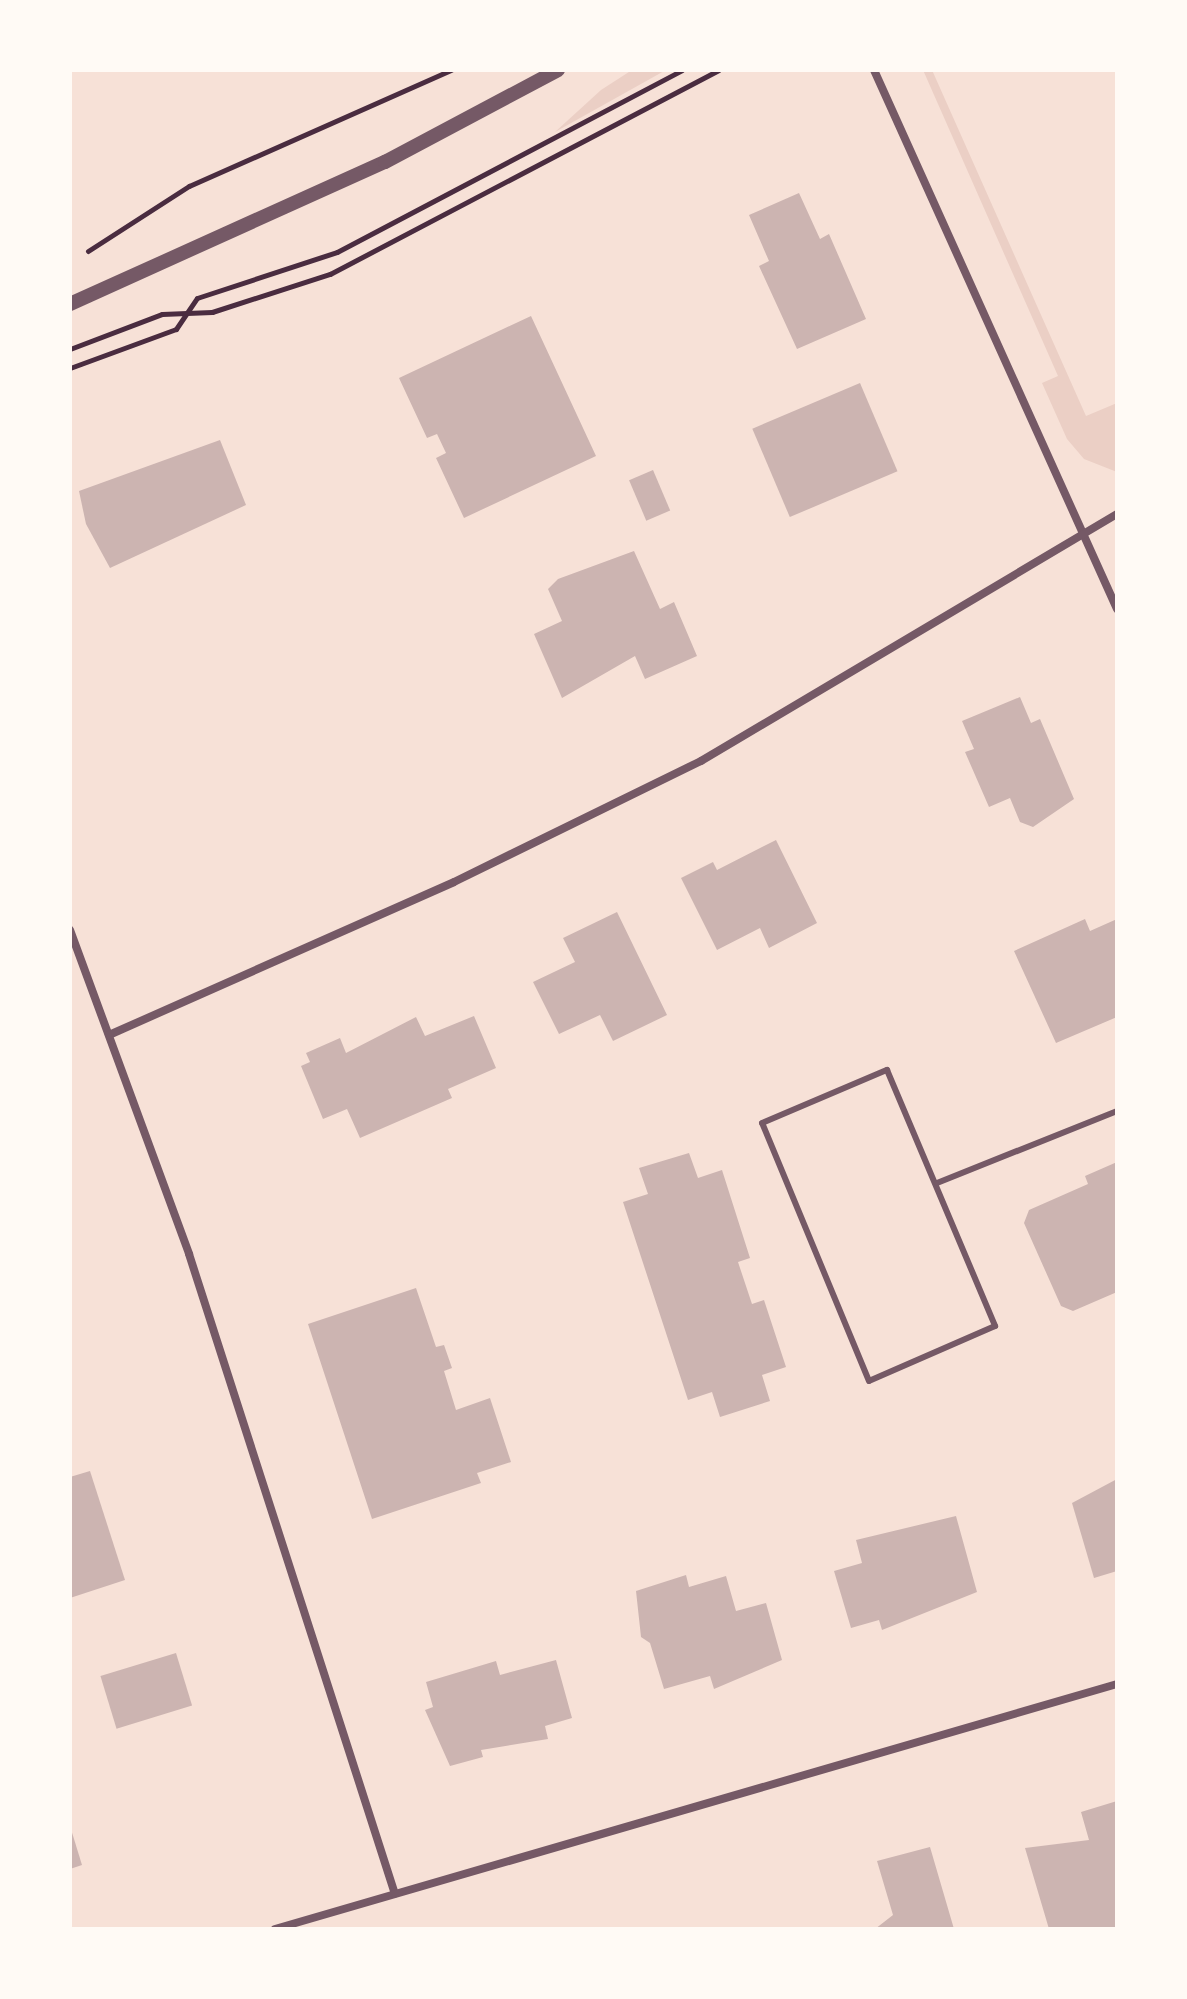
<!DOCTYPE html>
<html>
<head>
<meta charset="utf-8">
<style>
  body { margin:0 }
  #map { position:relative; width:1187px; height:1999px; overflow:hidden; background:#f7e1d7; font-family:Rubik,sans-serif }
  div>[style] { position:absolute }
  [style*='--x'] { left:calc(var(--x)*1px); top:calc(var(--y)*1px); width:calc(var(--w)*1px); rotate:calc(var(--a)*1deg) }
  .green>* { inset:0; background:#ebcfc5 }
  .building>* { inset:0; background:#ccb4b1; transform-origin:0 0 }
  .path>* { height:5px; margin:-2.5px; padding:0 2.5px; transform-origin:2.5px; border-radius:2.5px; background:#4a2c40 }
  .service>* { height:6px; margin:-3px; padding:0 3px; transform-origin:3px; border-radius:3px; background:#755966 }
  .minor>* { height:8px; margin:-4px; padding:0 4px; transform-origin:4px; border-radius:4px; background:#755966 }
  .tertiary>* { height:14px; margin:-7px; padding:0 7px; transform-origin:7px; border-radius:7px; background:#755966 }
  span { translate:-50% -50%; white-space:nowrap; text-align:center; line-height:1.15; -webkit-text-stroke:6px #fffaf5; paint-order:stroke }
  .frame { position:absolute; inset:0; border:72px solid #fffaf5; pointer-events:none }
</style>
</head>
<body>
<div id="map">
  <div class="green">
    <i style="clip-path:polygon(632px 70px,666px 70px,555px 132px,601px 90px)"></i>
    <i style="clip-path:polygon(923px 70px,932px 70px,1086px 416px,1117px 403px,1117px 472px,1084px 459px,1067px 439px,1042px 383px,1058px 376px)"></i>
  </div>
  <div class="building">
    <i style="clip-path:polygon(799px 193px,820px 239px,829px 234px,866px 319px,797px 349px,759px 266px,769px 261px,749px 215px)"></i>
    <i style="clip-path:polygon(531px 316px,596px 456px,464px 518px,436px 458px,446px 453px,437px 434px,427px 438px,399px 378px)"></i>
    <i style="left:860px;top:383px;width:96px;height:117px;rotate:67deg"></i>
    <i style="clip-path:polygon(220px 440px,246px 505px,110px 568px,86px 524px,79px 491px)"></i>
    <i style="left:653px;top:470px;width:44px;height:26px;rotate:67deg"></i>
    <i style="clip-path:polygon(634px 551px,660px 609px,674px 602px,697px 656px,645px 679px,635px 656px,562px 698px,534px 634px,562px 621px,548px 589px,558px 579px)"></i>
    <i style="clip-path:polygon(1020px 697px,1031px 723px,1040px 719px,1074px 799px,1033px 827px,1020px 822px,1010px 798px,989px 807px,965px 752px,974px 749px,962px 721px)"></i>
    <i style="clip-path:polygon(776px 840px,817px 923px,769px 948px,760px 928px,717px 950px,681px 878px,713px 862px,717px 870px)"></i>
    <i style="clip-path:polygon(617px 912px,667px 1015px,613px 1041px,600px 1015px,559px 1034px,533px 982px,575px 962px,563px 938px)"></i>
    <i style="clip-path:polygon(1085px 919px,1090px 931px,1117px 919px,1117px 1017px,1056px 1043px,1014px 951px)"></i>
    <i style="clip-path:polygon(474px 1016px,496px 1068px,448px 1089px,452px 1098px,360px 1138px,347px 1109px,323px 1119px,301px 1066px,310px 1062px,306px 1053px,340px 1038px,346px 1053px,416px 1017px,425px 1036px)"></i>
    <i style="clip-path:polygon(689px 1153px,698px 1178px,722px 1170px,750px 1258px,738px 1262px,752px 1304px,764px 1300px,786px 1367px,762px 1375px,770px 1401px,720px 1417px,712px 1392px,688px 1400px,623px 1202px,648px 1194px,639px 1168px)"></i>
    <i style="clip-path:polygon(1117px 1162px,1117px 1292px,1073px 1311px,1061px 1306px,1024px 1223px,1029px 1210px,1088px 1184px,1085px 1176px)"></i>
    <i style="clip-path:polygon(416px 1288px,436px 1347px,444px 1345px,452px 1368px,444px 1371px,456px 1410px,490px 1398px,511px 1462px,477px 1473px,481px 1483px,372px 1519px,308px 1324px)"></i>
    <i style="clip-path:polygon(90px 1471px,125px 1580px,70px 1598px,70px 1477px)"></i>
    <i style="clip-path:polygon(1117px 1479px,1117px 1571px,1094px 1578px,1072px 1503px)"></i>
    <i style="clip-path:polygon(956px 1516px,977px 1592px,882px 1630px,879px 1620px,851px 1628px,834px 1571px,862px 1563px,856px 1540px)"></i>
    <i style="clip-path:polygon(686px 1575px,689px 1587px,726px 1576px,736px 1611px,766px 1603px,782px 1660px,714px 1689px,710px 1676px,664px 1689px,650px 1643px,641px 1637px,636px 1591px)"></i>
    <i style="left:176px;top:1653px;width:55px;height:79px;rotate:73deg"></i>
    <i style="clip-path:polygon(556px 1660px,572px 1718px,545px 1726px,548px 1739px,481px 1750px,483px 1757px,450px 1766px,425px 1710px,433px 1707px,426px 1682px,496px 1661px,500px 1675px)"></i>
    <i style="clip-path:polygon(1117px 1801px,1117px 1929px,1049px 1929px,1025px 1848px,1089px 1840px,1081px 1812px)"></i>
    <i style="clip-path:polygon(70px 1826px,82px 1865px,70px 1869px)"></i>
    <i style="clip-path:polygon(930px 1847px,954px 1929px,875px 1929px,893px 1915px,877px 1861px)"></i>
  </div>
  <div class="path">
    <i style="--x:88;--y:251;--w:120;--a:-32.8"></i>
    <i style="--x:189;--y:186;--w:287;--a:-23.9"></i>
    <i style="--x:70;--y:349;--w:98;--a:-20.8"></i>
    <i style="--x:162;--y:314;--w:50;--a:-2.3"></i>
    <i style="--x:212;--y:312;--w:124;--a:-17.9"></i>
    <i style="--x:330;--y:274;--w:439;--a:-27.7"></i>
    <i style="--x:70;--y:368;--w:113;--a:-20.2"></i>
    <i style="--x:176;--y:329;--w:37;--a:-56"></i>
    <i style="--x:197;--y:298;--w:147;--a:-18.2"></i>
    <i style="--x:337;--y:252;--w:390;--a:-27.8"></i>
  </div>
  <div class="service">
    <i style="--x:887;--y:1070;--w:278;--a:67.1"></i>
    <i style="--x:995;--y:1326;--w:137;--a:156.4"></i>
    <i style="--x:869;--y:1381;--w:279;--a:-112.5"></i>
    <i style="--x:762;--y:1123;--w:136;--a:-23"></i>
    <i style="--x:937;--y:1183;--w:194;--a:-21.8"></i>
  </div>
  <div class="minor">
    <i style="--x:874;--y:70;--w:591;--a:65.73"></i>
    <i style="--x:70;--y:930;--w:345;--a:69.8"></i>
    <i style="--x:189;--y:1254;--w:672;--a:72.16"></i>
    <i style="--x:109;--y:1035;--w:377;--a:-23.9"></i>
    <i style="--x:454;--y:882;--w:275;--a:-26.1"></i>
    <i style="--x:701;--y:761;--w:484;--a:-30.7"></i>
    <i style="--x:275;--y:1929;--w:877;--a:-16.22"></i>
  </div>
  <div class="tertiary">
    <i style="--x:70;--y:304;--w:346;--a:-24.3"></i>
    <i style="--x:385;--y:162;--w:196;--a:-28"></i>
  </div>
  <div class="frame"></div>
</div>
</body>
</html>
